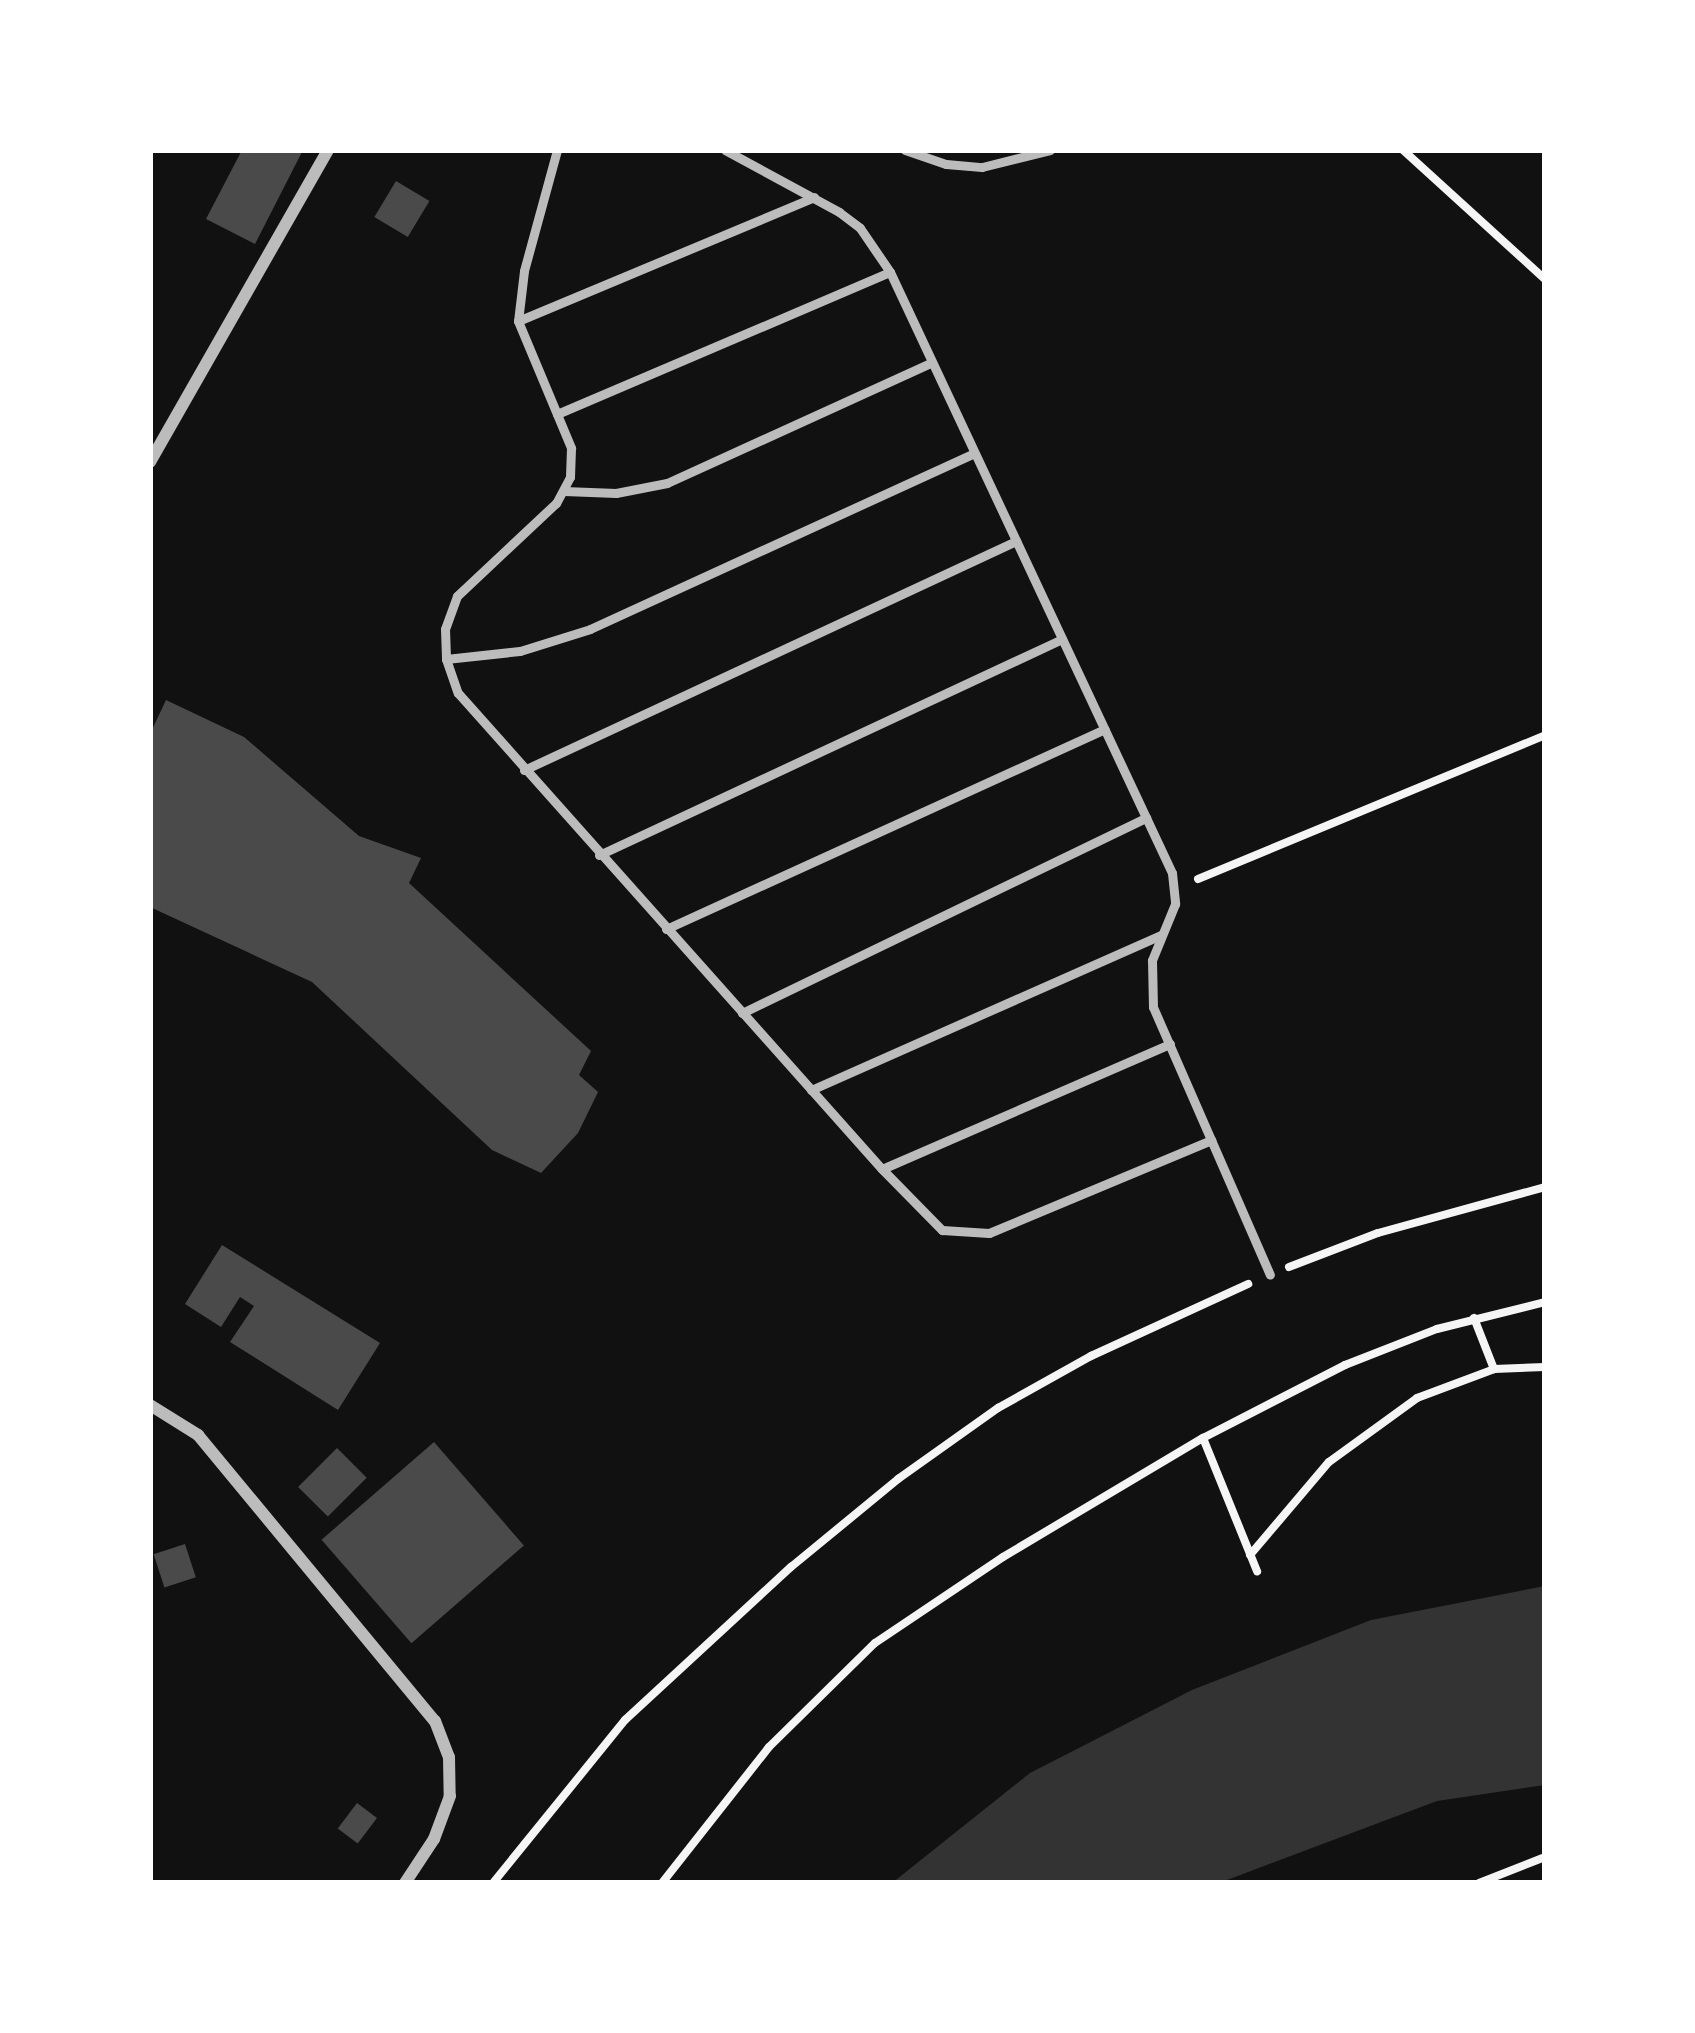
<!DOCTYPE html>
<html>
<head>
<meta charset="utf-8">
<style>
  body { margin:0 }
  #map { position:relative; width:1695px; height:2033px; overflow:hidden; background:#111; font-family:Barlow,sans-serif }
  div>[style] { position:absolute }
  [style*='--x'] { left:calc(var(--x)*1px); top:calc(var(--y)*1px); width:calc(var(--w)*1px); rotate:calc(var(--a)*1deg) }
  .water>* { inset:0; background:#333 }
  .building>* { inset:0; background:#4a4a4a; transform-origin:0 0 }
  .path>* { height:8px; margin:-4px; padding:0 4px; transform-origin:4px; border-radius:4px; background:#f5f5f5 }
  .service>* { height:9px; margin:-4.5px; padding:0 4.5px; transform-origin:4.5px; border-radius:4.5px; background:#bcbcbc }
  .minor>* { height:12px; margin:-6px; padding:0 6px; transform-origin:6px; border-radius:6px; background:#bcbcbc }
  span { translate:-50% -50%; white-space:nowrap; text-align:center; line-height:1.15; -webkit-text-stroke:9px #fff; paint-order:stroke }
  .frame { position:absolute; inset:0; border:153px solid #fff; pointer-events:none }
</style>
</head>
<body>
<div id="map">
  <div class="water">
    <i style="clip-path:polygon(1545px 1586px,1545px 1785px,1437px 1801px,1219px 1883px,892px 1883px,1030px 1773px,1192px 1690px,1371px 1620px)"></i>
  </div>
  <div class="building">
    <i style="clip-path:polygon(242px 150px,303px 150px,255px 244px,206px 219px)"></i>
    <i style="left:396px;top:181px;width:39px;height:42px;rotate:31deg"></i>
    <i style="clip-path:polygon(166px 700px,244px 737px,359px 836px,421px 858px,409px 883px,591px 1051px,579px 1075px,598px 1092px,578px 1133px,541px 1173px,492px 1150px,312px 982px,150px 907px,150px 734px)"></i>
    <i style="clip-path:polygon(222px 1245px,380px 1343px,338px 1410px,230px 1342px,254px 1306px,240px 1297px,221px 1327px,185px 1304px)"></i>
    <i style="left:434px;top:1442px;width:137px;height:149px;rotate:49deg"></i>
    <i style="left:337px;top:1448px;width:42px;height:55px;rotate:45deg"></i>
    <i style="left:185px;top:1544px;width:35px;height:33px;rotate:72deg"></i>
    <i style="left:357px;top:1803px;width:25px;height:32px;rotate:37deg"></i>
  </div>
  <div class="path">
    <i style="--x:1403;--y:150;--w:192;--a:42.3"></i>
    <i style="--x:1198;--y:879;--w:376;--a:-22.5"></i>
    <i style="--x:1289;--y:1267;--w:95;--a:-20.9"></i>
    <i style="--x:1378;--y:1233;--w:173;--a:-15.4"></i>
    <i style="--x:1474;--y:1318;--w:55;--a:68.6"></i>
    <i style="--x:1203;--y:1438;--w:144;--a:67.9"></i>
    <i style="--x:1250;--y:1555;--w:122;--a:-49.7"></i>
    <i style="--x:1329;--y:1462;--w:109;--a:-36"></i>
    <i style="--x:1417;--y:1398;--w:82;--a:-20.6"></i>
    <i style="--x:1494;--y:1369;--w:51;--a:-2.2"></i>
    <i style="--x:493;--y:1883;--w:210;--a:-51"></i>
    <i style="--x:625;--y:1720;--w:226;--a:-42.7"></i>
    <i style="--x:791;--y:1567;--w:139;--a:-39.4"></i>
    <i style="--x:898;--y:1479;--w:123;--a:-35.4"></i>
    <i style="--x:998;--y:1408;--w:107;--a:-29.2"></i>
    <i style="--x:1091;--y:1356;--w:173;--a:-24.6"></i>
    <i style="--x:662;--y:1883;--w:173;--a:-51.8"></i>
    <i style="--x:769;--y:1747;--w:148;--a:-44.5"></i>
    <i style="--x:875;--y:1643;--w:154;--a:-33.9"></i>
    <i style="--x:1003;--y:1557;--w:233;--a:-30.8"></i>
    <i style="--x:1203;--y:1438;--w:160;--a:-27.2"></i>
    <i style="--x:1345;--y:1365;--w:99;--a:-21.4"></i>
    <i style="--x:1437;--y:1329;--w:111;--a:-14"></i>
    <i style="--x:1479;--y:1883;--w:71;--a:-21.5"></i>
  </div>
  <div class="service">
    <i style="--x:557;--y:150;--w:125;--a:105.3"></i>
    <i style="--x:524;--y:271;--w:50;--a:96.8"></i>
    <i style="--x:518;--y:321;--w:138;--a:67.3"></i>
    <i style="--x:571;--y:448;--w:29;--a:92"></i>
    <i style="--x:570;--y:477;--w:30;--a:118"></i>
    <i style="--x:556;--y:503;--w:136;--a:136.8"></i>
    <i style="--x:457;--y:596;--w:35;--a:110"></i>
    <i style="--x:445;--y:629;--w:30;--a:88"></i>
    <i style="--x:446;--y:659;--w:36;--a:71"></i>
    <i style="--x:458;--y:693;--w:637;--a:48.31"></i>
    <i style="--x:882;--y:1169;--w:86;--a:45.5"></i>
    <i style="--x:942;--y:1230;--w:47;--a:3.7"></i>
    <i style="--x:989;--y:1233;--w:241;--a:-22.7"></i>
    <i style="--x:725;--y:150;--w:130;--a:28.5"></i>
    <i style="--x:839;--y:212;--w:26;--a:37"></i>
    <i style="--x:860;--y:228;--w:53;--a:55.7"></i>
    <i style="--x:890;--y:272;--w:664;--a:64.86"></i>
    <i style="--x:1172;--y:873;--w:31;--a:84"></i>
    <i style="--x:1175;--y:904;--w:61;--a:112.3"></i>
    <i style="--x:1152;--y:960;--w:47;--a:88.8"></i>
    <i style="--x:1153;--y:1007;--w:292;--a:66.4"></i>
    <i style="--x:905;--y:150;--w:43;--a:18.9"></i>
    <i style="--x:946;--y:164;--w:36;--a:5"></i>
    <i style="--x:982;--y:167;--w:70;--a:-14"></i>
    <i style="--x:518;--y:321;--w:321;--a:-22.7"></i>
    <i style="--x:557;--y:414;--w:362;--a:-23.1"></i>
    <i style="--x:564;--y:491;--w:52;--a:2.2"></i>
    <i style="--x:616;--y:493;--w:52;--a:-11.1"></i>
    <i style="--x:667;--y:483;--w:291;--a:-24.5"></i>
    <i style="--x:446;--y:659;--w:74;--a:-6.2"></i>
    <i style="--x:520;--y:651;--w:73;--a:-17.4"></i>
    <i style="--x:590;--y:629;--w:422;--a:-24.6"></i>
    <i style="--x:524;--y:770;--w:543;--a:-24.96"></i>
    <i style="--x:599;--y:855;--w:511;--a:-25.01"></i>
    <i style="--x:666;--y:929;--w:482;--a:-24.5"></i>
    <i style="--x:742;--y:1013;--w:449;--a:-25.8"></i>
    <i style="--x:811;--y:1090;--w:383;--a:-23.9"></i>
    <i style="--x:882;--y:1169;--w:314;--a:-23.5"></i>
  </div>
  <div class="minor">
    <i style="--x:150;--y:462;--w:359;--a:-60.3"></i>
    <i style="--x:150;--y:1405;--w:57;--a:32"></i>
    <i style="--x:198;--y:1435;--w:371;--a:50.4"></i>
    <i style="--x:435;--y:1721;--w:39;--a:69"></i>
    <i style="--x:449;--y:1757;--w:39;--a:89"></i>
    <i style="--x:450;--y:1796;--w:46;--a:110.4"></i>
    <i style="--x:434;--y:1839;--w:53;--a:123.4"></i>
  </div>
  <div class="frame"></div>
</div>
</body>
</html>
